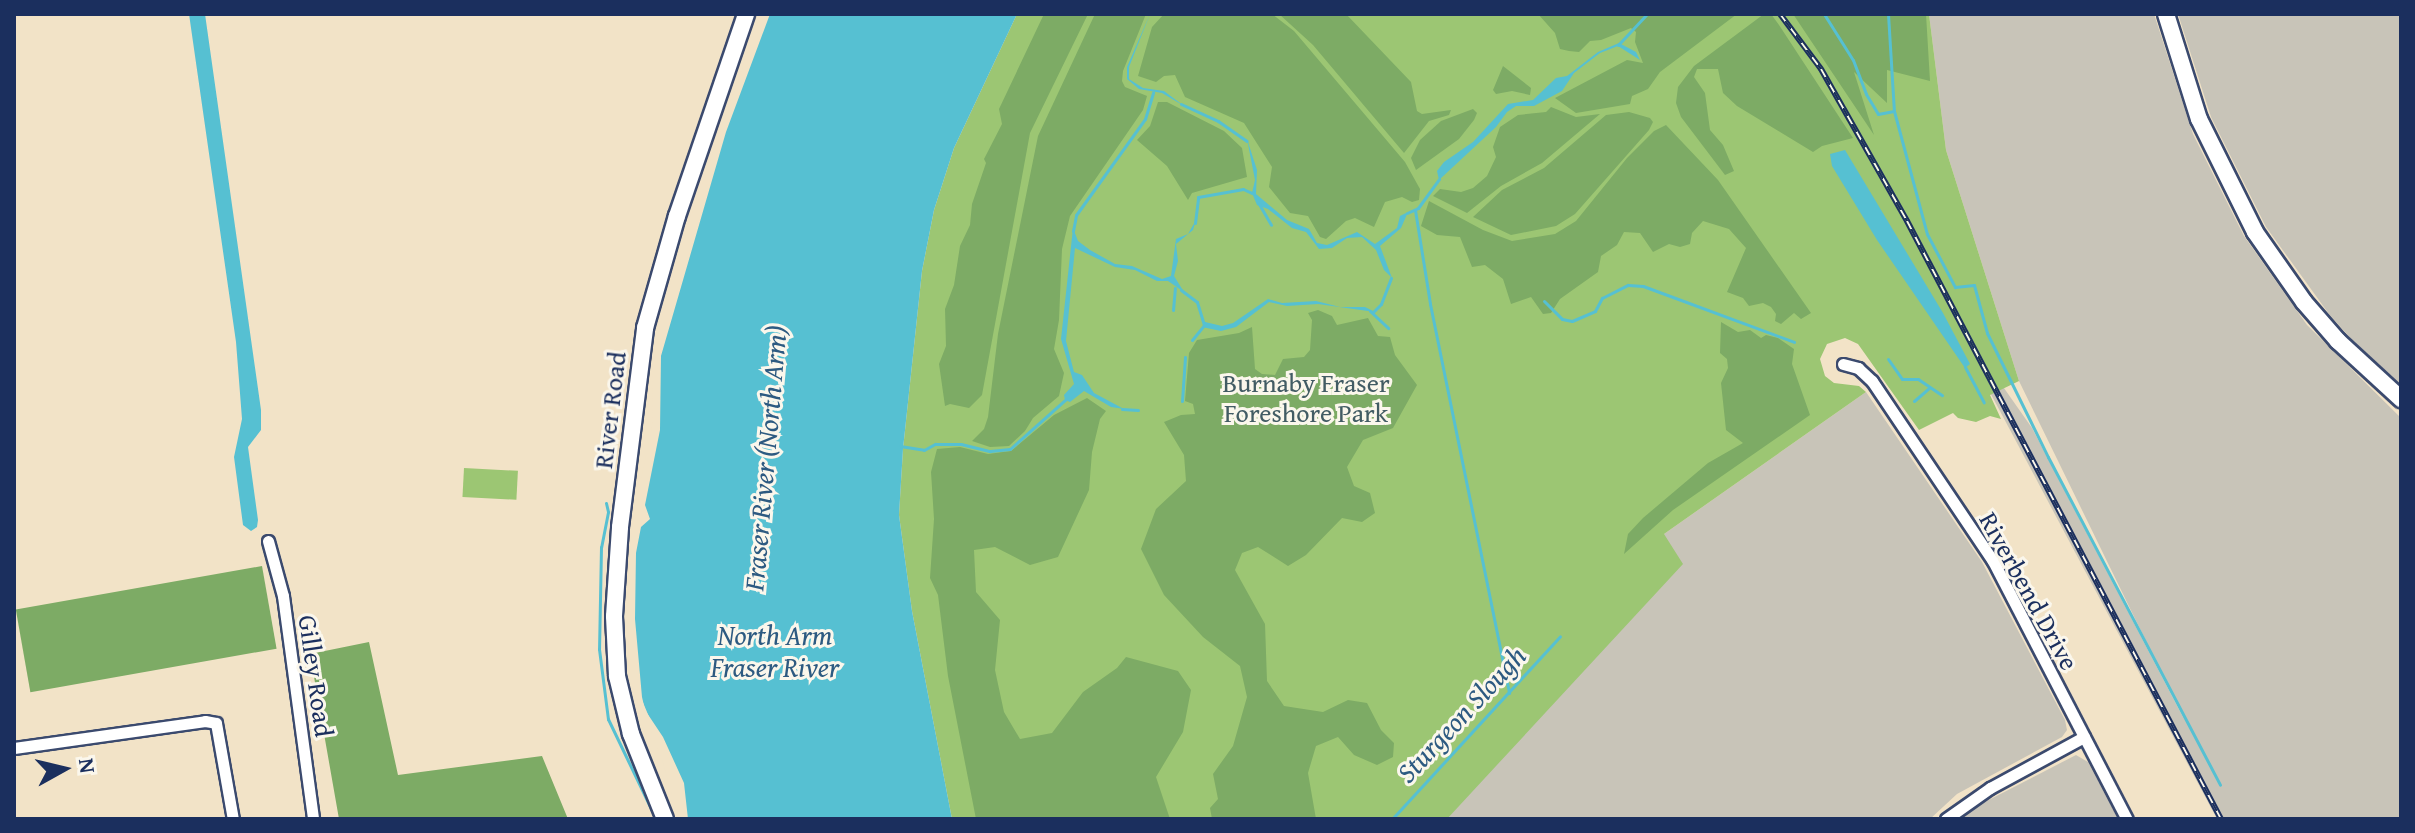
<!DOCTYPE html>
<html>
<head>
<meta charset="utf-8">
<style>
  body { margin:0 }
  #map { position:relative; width:2415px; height:833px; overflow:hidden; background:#f2e3c7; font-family:"Gentium Book Plus",serif }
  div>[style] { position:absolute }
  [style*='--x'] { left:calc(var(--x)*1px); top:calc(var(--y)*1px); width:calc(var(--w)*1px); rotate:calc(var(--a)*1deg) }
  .industrial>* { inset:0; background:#c8c4b8 }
  .green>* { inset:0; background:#9cc673; transform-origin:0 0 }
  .forest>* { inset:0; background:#7dab65; transform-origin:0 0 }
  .water>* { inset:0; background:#56c0d2 }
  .pier>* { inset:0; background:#f2e3c7 }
  .stream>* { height:3px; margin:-1.5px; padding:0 1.5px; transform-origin:1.5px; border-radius:1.5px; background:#56c0d2 }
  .roads { filter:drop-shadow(2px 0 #3b4a6e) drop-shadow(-2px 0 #3b4a6e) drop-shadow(0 2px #3b4a6e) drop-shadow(0 -2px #3b4a6e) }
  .street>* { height:11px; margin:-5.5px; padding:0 5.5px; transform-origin:5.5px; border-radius:5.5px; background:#fff }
  .secondary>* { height:16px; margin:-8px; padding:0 8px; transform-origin:8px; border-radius:8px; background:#fff }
  .rail>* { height:6px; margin-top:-3px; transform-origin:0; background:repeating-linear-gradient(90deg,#fbf7ec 0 9px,#1b2f5e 0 18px); box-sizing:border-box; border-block:2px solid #1b2f5e }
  span { translate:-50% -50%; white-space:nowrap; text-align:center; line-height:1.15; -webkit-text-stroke:6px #fbf7ec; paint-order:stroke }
  .park-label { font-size:26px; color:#425c64 }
  .street-label { font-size:26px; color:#1b2f5e }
  .water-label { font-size:28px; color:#2d5a81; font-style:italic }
  .frame { position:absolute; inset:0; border:16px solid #1b2f5e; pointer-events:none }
  .north { position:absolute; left:24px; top:729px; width:80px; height:80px; -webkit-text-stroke:6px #fbf7ec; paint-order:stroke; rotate:82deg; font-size:22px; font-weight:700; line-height:32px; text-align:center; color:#1b2f5e }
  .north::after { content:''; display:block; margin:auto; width:28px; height:36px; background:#1b2f5e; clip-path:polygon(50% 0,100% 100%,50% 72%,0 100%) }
</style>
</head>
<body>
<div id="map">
  <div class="industrial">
    <i style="clip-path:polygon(1929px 14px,2154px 14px,2193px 134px,2244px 236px,2307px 325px,2401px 418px,2401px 819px,2217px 819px,1827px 86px,1992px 371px,2032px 428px,2185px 721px,2019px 381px,1946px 150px)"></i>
    <i style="clip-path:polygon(2178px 14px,2401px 14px,2401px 384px,2353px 341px,2329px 314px,2266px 227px,2211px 117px)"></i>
    <i style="clip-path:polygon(1866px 392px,1982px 562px,2065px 720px,2067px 730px,2062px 737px,1957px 794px,1930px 819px,1447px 819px,1664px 534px)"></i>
    <i style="clip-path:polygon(2076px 755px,2088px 762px,2118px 819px,1960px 819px,1977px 806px)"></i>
  </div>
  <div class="green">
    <i style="clip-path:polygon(1017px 14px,1929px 14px,1946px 150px,2019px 381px,1990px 395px,2001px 419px,1990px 416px,1976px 422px,1958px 418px,1953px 413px,1919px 430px,1858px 344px,1845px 338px,1827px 344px,1820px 359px,1825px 376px,1834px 383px,1859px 386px,1866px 392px,1664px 534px,1683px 564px,1447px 819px,952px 819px,912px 611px,899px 515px,903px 449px,922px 271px,934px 210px,954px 148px)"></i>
    <i style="left:464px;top:468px;width:54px;height:29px;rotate:3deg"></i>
  </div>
  <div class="forest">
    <i style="clip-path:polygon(1044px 14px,1088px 14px,1030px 133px,982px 395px,969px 408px,950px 404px,945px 406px,939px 364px,946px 346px,945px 309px,954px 285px,960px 246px,970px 225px,972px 204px,986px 163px,984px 159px,1002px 124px,999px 109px)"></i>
    <i style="clip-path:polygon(1095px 14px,1146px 14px,1123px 71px,1122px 81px,1125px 87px,1147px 96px,1143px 110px,1070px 216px,1062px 249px,1059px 320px,1054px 349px,1064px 373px,1059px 396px,1033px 418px,1025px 431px,1009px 446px,990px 447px,972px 441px,984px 429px,988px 417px,998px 334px,1038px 136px)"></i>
    <i style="clip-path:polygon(1164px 14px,1272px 14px,1294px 31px,1405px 162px,1420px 189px,1419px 200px,1412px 202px,1402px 197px,1385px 202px,1374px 227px,1355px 218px,1346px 221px,1326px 239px,1320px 237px,1308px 216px,1290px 213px,1269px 187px,1272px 167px,1244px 123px,1185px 97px,1175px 75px,1164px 76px,1156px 82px,1138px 76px,1152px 27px)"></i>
    <i style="clip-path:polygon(1279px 14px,1346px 14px,1411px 82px,1417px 111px,1422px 114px,1451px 110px,1449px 115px,1429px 121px,1404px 153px,1313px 45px)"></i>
    <i style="clip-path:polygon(1538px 14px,1737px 14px,1660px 72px,1648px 89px,1632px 96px,1630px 104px,1576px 113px,1555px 98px,1627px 60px,1643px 63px,1635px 42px,1636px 32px,1631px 28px,1601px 40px,1590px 41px,1579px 52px,1569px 51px,1560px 49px,1555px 33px)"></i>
    <i style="clip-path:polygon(1764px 14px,1771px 14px,1779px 25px,1853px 138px,1822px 146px,1813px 152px,1737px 106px,1723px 93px,1718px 69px,1697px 69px,1694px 77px,1705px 93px,1710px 130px,1723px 145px,1734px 171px,1725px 175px,1681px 117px,1676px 103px,1678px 87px,1694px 66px)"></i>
    <i style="clip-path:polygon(1793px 14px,1926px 14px,1930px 81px,1887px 70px,1887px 103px,1854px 72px,1874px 135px)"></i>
    <i style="clip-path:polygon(1503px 66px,1531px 88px,1530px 95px,1512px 91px,1496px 94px,1493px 90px)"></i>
    <i style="clip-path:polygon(1158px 102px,1167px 102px,1224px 131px,1242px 148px,1247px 177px,1192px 193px,1188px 200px,1167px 166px,1137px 140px,1150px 126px)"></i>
    <i style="clip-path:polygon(1551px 107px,1576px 117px,1600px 114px,1542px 163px,1501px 186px,1467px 213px,1433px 196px,1440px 189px,1461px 192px,1473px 188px,1487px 176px,1496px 157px,1493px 147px,1500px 127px,1518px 115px,1546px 112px)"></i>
    <i style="clip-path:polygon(1473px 109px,1477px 113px,1474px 120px,1459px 139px,1416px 170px,1411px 158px,1420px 140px,1441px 121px)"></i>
    <i style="clip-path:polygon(1629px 112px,1650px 118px,1653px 122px,1649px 130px,1575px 214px,1556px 226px,1511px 235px,1473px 217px,1502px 190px,1544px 168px,1606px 115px)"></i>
    <i style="clip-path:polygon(1666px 125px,1718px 180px,1811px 313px,1801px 319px,1794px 313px,1781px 324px,1775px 321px,1776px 314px,1771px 307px,1763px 303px,1749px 306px,1743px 298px,1727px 292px,1746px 248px,1729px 229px,1703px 221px,1692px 233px,1690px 244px,1680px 247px,1669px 244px,1653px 252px,1640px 233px,1624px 232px,1617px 245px,1601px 256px,1598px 272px,1560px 299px,1551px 313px,1543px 314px,1531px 297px,1511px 304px,1503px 279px,1485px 265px,1472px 267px,1460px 237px,1437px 235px,1421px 226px,1429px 201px,1483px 230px,1512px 241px,1555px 234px,1576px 221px,1627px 158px,1654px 131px)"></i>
    <i style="clip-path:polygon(1318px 310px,1332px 316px,1337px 325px,1368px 318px,1378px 336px,1390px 337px,1395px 355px,1417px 385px,1393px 428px,1363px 440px,1347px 467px,1354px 486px,1370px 493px,1375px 513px,1362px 522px,1342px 518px,1306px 555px,1288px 566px,1258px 547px,1242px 553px,1235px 570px,1265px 624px,1267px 681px,1284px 706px,1323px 712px,1348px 700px,1367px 703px,1381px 730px,1394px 743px,1393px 757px,1377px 765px,1354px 755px,1338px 737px,1316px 746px,1308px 773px,1316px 819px,1212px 819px,1210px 808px,1218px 799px,1213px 774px,1233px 746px,1247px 697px,1240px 666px,1203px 637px,1164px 595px,1141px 549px,1156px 509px,1186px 481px,1184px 455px,1164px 422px,1181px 415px,1195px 414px,1193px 404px,1185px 401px,1189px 353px,1197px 340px,1239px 333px,1252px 327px,1255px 369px,1262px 374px,1275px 375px,1283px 359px,1304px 357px,1310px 350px,1312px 320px,1308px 313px)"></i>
    <i style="clip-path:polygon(1721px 322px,1738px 332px,1750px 330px,1761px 338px,1766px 335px,1778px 338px,1794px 349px,1792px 364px,1810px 415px,1673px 510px,1624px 554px,1628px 534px,1643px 518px,1708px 463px,1743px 443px,1726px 430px,1721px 383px,1728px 368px,1727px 359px,1720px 353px)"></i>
    <i style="clip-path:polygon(1087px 398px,1106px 411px,1100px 419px,1092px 452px,1089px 490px,1058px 557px,1030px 565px,995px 547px,974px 550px,976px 592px,1000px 620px,995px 670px,1004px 712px,1020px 739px,1052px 733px,1083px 692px,1117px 668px,1126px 657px,1178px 671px,1191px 690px,1183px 732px,1156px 777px,1170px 819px,976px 819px,948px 676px,938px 595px,930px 578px,934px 519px,931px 472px,937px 449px,960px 447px,988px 454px,1011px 451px,1054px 415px)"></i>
    <i style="left:262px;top:566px;width:84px;height:250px;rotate:80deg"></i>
    <i style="clip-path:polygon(369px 642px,398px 775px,542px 756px,568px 819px,339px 819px,310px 654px)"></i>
  </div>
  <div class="water">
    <i style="clip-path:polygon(189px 14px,205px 14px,261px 410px,261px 430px,248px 447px,258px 520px,257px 527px,251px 531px,243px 525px,234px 457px,242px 419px,236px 342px)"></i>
    <i style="clip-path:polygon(763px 14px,1017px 14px,954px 148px,934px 210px,922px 271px,903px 449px,899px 515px,912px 611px,952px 819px,683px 819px,665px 755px,634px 681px,630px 595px,638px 512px,656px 428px,657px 358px,676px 271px)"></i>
    <i style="clip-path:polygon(1150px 14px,1129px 67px,1129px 79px,1143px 88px,1164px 91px,1184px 106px,1162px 93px,1139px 89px,1127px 79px,1127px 67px)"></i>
    <i style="clip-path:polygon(1619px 43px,1636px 52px,1640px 60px,1618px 46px,1600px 53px,1574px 73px,1562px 91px,1534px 106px,1516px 106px,1507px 112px,1496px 127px,1439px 180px,1437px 171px,1444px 162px,1473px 142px,1508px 104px,1533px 100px,1556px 78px,1567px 76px,1598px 52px)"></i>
    <i style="clip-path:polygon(1247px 139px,1257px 170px,1256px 194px,1287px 220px,1309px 229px,1317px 243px,1327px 245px,1357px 232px,1375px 244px,1397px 228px,1400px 216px,1408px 212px,1401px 228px,1380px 246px,1392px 278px,1384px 270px,1376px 250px,1362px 237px,1347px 238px,1332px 248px,1319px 249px,1306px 232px,1292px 228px,1268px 209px,1257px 205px,1252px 193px,1255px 180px)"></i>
    <i style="clip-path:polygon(1845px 150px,1943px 313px,1970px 364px,1965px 368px,1877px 240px,1832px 166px,1830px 154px)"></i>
    <i style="clip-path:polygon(1196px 220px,1193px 230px,1176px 244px,1178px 261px,1174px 276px,1184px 292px,1168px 281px,1157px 281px,1135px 270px,1115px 267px,1075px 248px,1066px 341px,1074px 372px,1082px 375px,1094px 393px,1124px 409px,1111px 407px,1084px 391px,1070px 402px,1065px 400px,1064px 395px,1074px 384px,1061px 339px,1073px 228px,1078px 241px,1090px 250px,1115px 264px,1132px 266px,1162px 279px,1171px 276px,1176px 239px,1188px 234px)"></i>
    <i style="clip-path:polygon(1268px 299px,1282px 303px,1316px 301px,1340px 307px,1365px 307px,1375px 312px,1318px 304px,1287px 306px,1269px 302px,1236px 327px,1221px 331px,1202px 327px,1205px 322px,1222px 326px,1233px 323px)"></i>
  </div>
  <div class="pier">
    <i style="clip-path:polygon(761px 14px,770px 14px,726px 132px,661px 356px,660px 430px,645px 505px,650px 519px,641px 527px,636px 553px,635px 619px,642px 697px,645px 710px,663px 737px,684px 783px,688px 819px,679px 819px,661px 756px,630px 682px,626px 595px,634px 512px,652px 427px,653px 357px,672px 270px)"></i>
  </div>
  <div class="stream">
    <i style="--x:1824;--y:14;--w:54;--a:57.8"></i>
    <i style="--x:1853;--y:60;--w:36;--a:69"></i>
    <i style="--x:1866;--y:94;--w:23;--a:59"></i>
    <i style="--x:1878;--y:114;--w:16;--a:-11"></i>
    <i style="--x:1888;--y:14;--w:97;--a:86.5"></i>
    <i style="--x:1894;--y:111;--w:127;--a:75"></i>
    <i style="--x:1927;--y:234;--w:60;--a:62.2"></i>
    <i style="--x:1955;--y:287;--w:19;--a:-6"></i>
    <i style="--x:1974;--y:285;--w:50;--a:74.8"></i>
    <i style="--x:1987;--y:333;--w:138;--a:63.8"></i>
    <i style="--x:2048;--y:457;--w:370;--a:62.3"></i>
    <i style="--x:1618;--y:45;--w:42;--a:-46.9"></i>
    <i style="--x:1181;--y:104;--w:41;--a:24.7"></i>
    <i style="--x:1218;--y:121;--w:35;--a:35"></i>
    <i style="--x:1259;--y:204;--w:24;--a:60"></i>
    <i style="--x:1415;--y:210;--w:95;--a:80.9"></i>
    <i style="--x:1430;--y:304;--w:397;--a:78.5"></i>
    <i style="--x:1407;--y:213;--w:12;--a:-24"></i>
    <i style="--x:1418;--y:208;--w:36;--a:-54"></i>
    <i style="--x:1195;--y:223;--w:26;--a:-83"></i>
    <i style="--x:1198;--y:197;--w:46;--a:-10.1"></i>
    <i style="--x:1243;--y:189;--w:10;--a:24"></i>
    <i style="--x:1073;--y:231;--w:16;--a:-79"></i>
    <i style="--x:1076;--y:215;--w:118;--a:-54.3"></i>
    <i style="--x:1145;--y:119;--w:28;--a:-73"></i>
    <i style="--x:1181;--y:290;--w:20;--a:37"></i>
    <i style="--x:1197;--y:302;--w:24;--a:73"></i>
    <i style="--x:1544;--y:301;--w:25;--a:45"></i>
    <i style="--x:1562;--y:319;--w:10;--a:11"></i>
    <i style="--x:1572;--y:321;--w:25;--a:-23"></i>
    <i style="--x:1595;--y:311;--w:15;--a:-62"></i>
    <i style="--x:1602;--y:298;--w:29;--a:-27"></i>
    <i style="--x:1628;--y:285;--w:15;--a:4"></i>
    <i style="--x:1643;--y:286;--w:161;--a:20.3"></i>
    <i style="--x:1173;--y:310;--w:22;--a:-85"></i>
    <i style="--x:1370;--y:311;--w:25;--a:43"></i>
    <i style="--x:1373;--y:312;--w:11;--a:-45"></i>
    <i style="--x:1381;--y:304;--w:28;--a:-69"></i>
    <i style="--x:1192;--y:340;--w:21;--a:-51"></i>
    <i style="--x:1888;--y:359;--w:24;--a:55"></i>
    <i style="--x:1902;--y:379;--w:16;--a:0"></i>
    <i style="--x:1918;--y:379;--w:29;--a:34"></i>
    <i style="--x:1965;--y:367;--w:40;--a:62"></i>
    <i style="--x:1182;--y:401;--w:44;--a:-86.1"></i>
    <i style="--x:1914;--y:401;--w:20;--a:-41"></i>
    <i style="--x:1122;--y:409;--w:16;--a:4"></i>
    <i style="--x:900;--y:446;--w:24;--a:9"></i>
    <i style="--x:924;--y:450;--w:13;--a:-29"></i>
    <i style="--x:935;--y:444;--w:26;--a:0"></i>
    <i style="--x:961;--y:444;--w:30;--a:14"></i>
    <i style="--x:990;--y:451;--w:20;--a:-6"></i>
    <i style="--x:1010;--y:449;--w:75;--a:-41.8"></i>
    <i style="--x:606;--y:503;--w:9;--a:77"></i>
    <i style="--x:608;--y:512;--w:36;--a:101"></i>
    <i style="--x:601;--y:547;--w:102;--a:91.1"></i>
    <i style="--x:599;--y:649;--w:71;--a:82.7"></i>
    <i style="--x:608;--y:719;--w:111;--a:64.4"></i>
    <i style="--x:1392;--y:819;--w:248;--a:-47.4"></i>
  </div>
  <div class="roads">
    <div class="street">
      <i style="--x:1843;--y:364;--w:16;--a:15"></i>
      <i style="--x:1858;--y:368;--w:19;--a:43"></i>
      <i style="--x:1872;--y:381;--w:217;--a:56.1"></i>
      <i style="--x:1993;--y:561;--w:291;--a:62.6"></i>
      <i style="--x:268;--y:541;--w:57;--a:74.7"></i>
      <i style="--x:283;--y:596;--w:225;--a:82.3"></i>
      <i style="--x:14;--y:748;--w:193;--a:-8"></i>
      <i style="--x:205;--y:721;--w:11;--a:10"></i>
      <i style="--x:216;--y:723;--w:97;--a:80"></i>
      <i style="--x:1946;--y:819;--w:54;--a:-35.2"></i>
      <i style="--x:1990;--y:788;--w:107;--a:-28.5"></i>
    </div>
    <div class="secondary">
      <i style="--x:2166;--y:14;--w:110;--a:72.6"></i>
      <i style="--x:2199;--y:119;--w:126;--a:63.6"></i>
      <i style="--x:2255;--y:232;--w:85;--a:55"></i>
      <i style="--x:2304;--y:302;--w:52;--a:48.9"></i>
      <i style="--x:2338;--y:341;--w:86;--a:42.6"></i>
      <i style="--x:665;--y:819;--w:92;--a:-111.8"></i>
      <i style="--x:631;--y:734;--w:60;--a:-103.6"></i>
      <i style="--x:617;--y:676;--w:60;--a:-92.9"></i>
      <i style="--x:614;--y:616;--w:89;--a:-86.1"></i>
      <i style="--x:620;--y:527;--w:201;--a:-82.8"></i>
      <i style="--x:645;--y:328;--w:116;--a:-74.1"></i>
      <i style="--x:677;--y:216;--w:213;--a:-71.1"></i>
    </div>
  </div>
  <div class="rail">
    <i style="--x:1780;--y:14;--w:69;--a:53.3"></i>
    <i style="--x:1821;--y:69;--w:175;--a:60.5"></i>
    <i style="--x:1907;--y:221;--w:675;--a:62.3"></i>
  </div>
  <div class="park-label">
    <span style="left:1306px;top:398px">Burnaby Fraser<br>Foreshore Park</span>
  </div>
  <div class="street-label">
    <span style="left:610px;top:410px;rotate:-83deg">River Road</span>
    <span style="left:2029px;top:591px;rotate:61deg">Riverbend Drive</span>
    <span style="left:316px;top:676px;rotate:82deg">Gilley Road</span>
  </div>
  <div class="water-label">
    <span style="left:765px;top:458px;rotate:-85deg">Fraser River (North Arm)</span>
    <span style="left:775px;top:651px">North Arm<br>Fraser River</span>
    <span style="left:1461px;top:714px;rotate:-47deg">Sturgeon Slough</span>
  </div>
  <div class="frame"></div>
  <div class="north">N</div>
</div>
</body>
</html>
